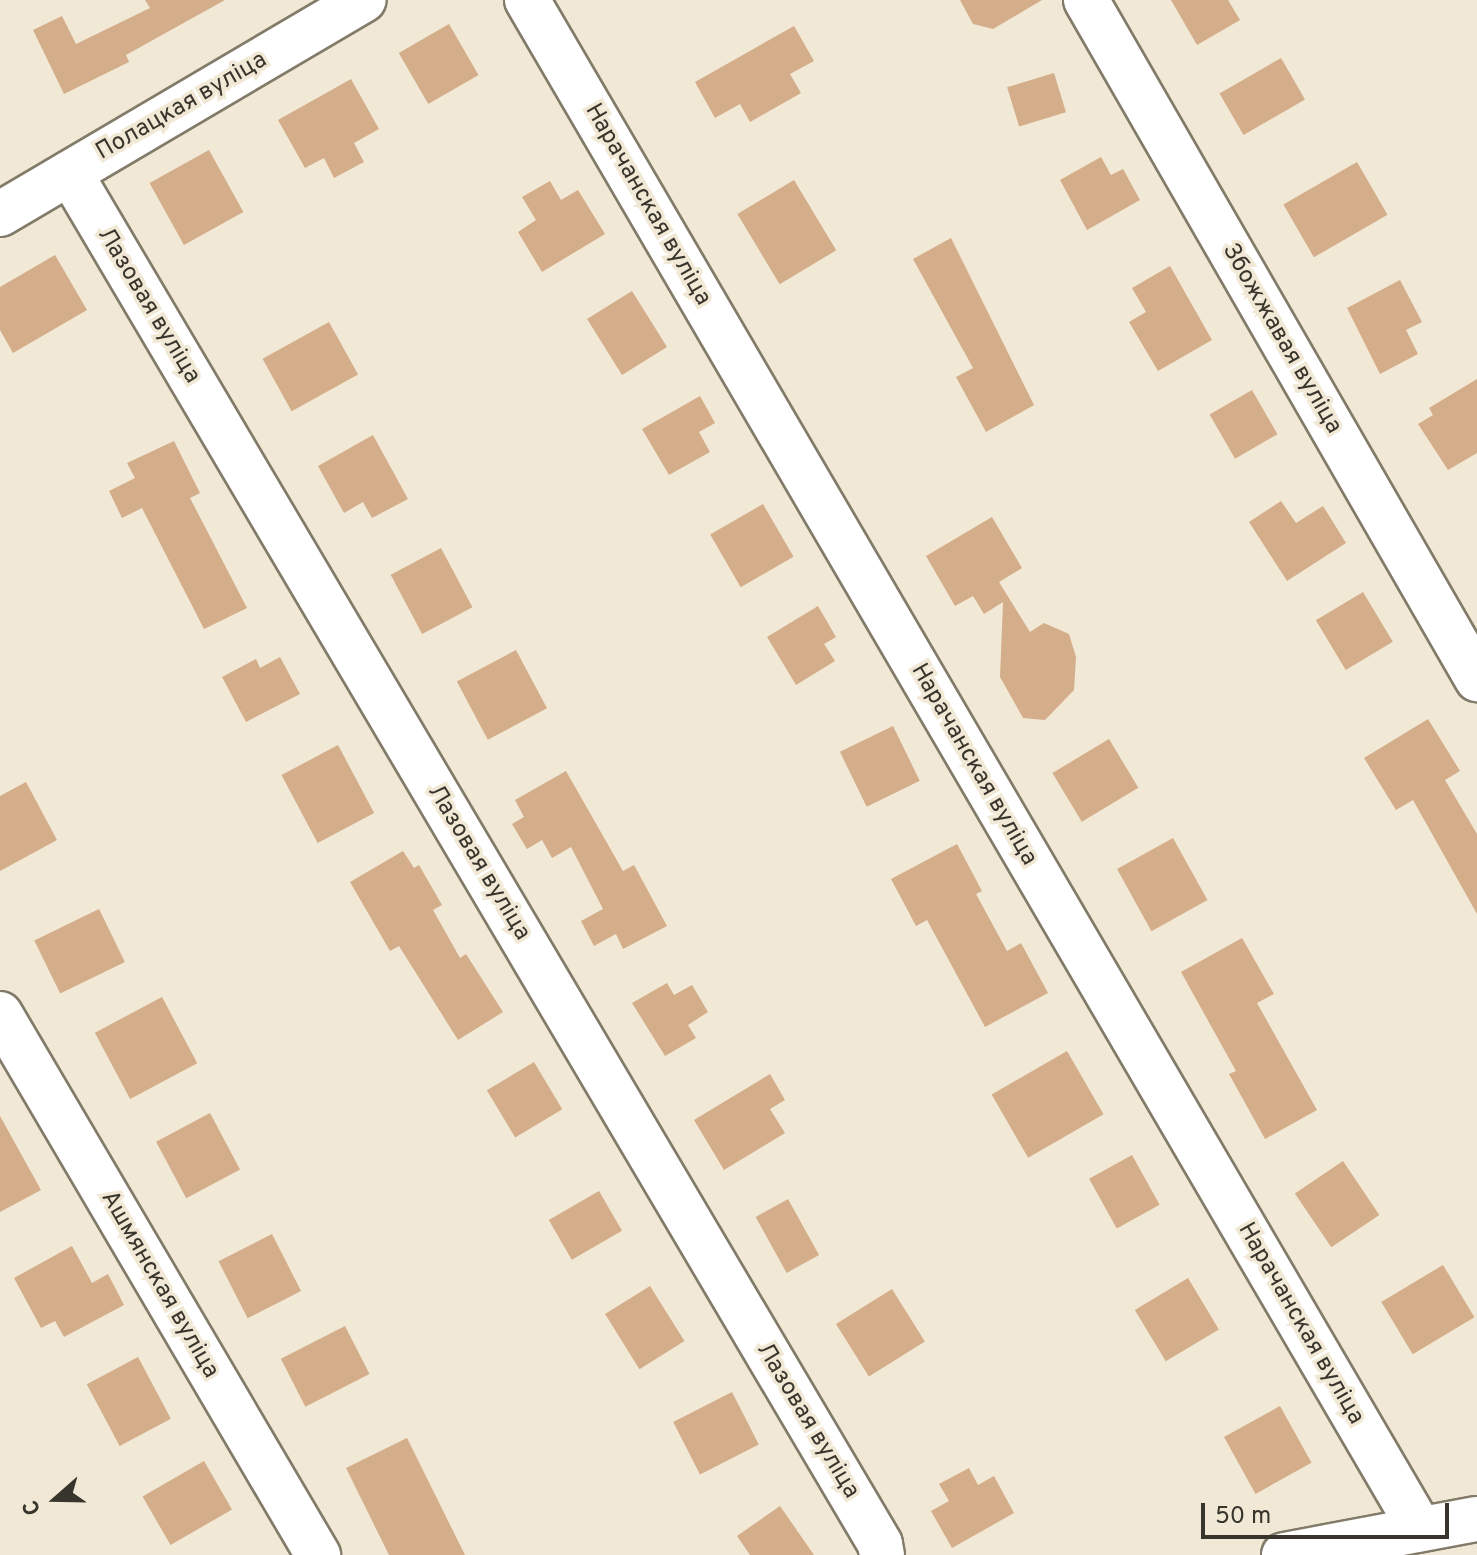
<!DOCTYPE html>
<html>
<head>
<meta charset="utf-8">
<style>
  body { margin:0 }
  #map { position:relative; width:1477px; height:1555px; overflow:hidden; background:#f1e9d5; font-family:Overpass,sans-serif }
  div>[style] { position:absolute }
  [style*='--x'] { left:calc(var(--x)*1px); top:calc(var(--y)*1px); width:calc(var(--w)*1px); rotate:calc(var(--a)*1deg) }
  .building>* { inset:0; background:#d4ad8a; transform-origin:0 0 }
  .roads { filter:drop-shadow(2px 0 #837b69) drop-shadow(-2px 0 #837b69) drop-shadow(0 2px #837b69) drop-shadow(0 -2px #837b69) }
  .minor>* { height:44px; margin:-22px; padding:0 22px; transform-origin:22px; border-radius:22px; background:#fff }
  span { translate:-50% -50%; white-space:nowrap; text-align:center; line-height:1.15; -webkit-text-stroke:7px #f1e9d5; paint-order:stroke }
  .street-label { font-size:24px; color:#38352d }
  .north { position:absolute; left:16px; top:1459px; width:80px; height:80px; -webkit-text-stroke:6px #f1e9d5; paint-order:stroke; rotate:250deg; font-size:22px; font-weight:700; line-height:32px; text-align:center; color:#38352d }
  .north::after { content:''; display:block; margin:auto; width:28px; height:36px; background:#38352d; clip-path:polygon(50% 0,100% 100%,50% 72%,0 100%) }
  .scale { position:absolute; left:1201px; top:1503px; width:248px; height:36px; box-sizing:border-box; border:4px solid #38352d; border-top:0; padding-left:10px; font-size:24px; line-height:28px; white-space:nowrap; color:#38352d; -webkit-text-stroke:6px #f1e9d5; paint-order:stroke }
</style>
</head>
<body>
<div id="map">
  <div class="building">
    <i style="clip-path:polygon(145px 0,225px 0,126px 55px,129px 62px,64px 94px,33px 30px,62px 16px,76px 44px,150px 8px)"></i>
    <i style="clip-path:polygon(960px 0,1042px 0,993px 29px,973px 24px)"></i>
    <i style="clip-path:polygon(1171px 0,1228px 0,1240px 20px,1197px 45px)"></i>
    <i style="left:449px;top:24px;width:59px;height:58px;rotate:60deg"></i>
    <i style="clip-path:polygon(794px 26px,814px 61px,790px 74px,801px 93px,750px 122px,740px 104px,715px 118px,695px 82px)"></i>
    <i style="left:1281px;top:58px;width:48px;height:71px;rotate:60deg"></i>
    <i style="left:1054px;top:73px;width:41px;height:49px;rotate:73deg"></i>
    <i style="clip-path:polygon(351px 79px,379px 129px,354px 143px,364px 162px,334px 178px,324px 158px,305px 168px,278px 120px)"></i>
    <i style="left:209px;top:150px;width:71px;height:68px;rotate:61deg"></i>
    <i style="clip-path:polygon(1101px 157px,1111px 175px,1123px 169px,1140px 200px,1087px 230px,1060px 180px)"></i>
    <i style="left:1357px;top:162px;width:61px;height:85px;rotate:60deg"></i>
    <i style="left:794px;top:180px;width:82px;height:66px;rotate:59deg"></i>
    <i style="clip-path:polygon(550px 181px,561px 200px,578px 190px,605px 234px,542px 272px,518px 232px,536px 220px,522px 197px)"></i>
    <i style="clip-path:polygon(951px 238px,1034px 405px,986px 432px,956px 377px,973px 368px,913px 259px)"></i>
    <i style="clip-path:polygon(55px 255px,87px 310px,13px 353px,0 330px,0 287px)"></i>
    <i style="clip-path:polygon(1170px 266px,1212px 340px,1158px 371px,1129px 322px,1146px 312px,1132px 288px)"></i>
    <i style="clip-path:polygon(1400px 280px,1422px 322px,1406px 330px,1418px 354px,1380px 374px,1347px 308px)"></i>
    <i style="left:632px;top:291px;width:66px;height:53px;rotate:58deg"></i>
    <i style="left:329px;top:322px;width:60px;height:76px;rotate:61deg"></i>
    <i style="clip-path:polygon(1477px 379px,1477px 453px,1448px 470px,1418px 424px,1433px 415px,1429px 408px)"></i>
    <i style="left:1252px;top:390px;width:51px;height:49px;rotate:60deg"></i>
    <i style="clip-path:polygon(700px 396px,715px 423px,699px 432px,710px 452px,669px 475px,642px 429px)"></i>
    <i style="clip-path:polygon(373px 435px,408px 499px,372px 518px,363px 502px,344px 513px,318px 466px)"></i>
    <i style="clip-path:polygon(174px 441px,200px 493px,190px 498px,247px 608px,204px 629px,142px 508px,122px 518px,109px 491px,135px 478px,127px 463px)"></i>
    <i style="clip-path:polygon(1281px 501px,1296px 523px,1323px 506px,1346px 543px,1287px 581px,1249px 522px)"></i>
    <i style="left:763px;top:504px;width:61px;height:61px;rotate:60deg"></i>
    <i style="clip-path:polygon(992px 517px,1022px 568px,999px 582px,1030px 632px,1044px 623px,1069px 634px,1076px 657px,1074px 690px,1045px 720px,1023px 718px,1000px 677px,1003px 602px,984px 614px,973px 596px,955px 606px,926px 556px)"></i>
    <i style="left:441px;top:548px;width:67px;height:57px;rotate:62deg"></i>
    <i style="left:1363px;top:592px;width:58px;height:55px;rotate:59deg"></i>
    <i style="clip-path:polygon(818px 606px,836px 637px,824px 644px,835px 661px,796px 685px,767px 637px)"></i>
    <i style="left:516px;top:650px;width:66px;height:67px;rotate:62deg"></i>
    <i style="clip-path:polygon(280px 657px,300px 694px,246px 722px,222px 677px,256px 659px,260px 668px)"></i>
    <i style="clip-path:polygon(1428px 719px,1460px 771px,1445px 780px,1477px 834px,1477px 914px,1413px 800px,1396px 810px,1364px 758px)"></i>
    <i style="left:893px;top:726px;width:61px;height:59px;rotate:64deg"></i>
    <i style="left:1109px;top:739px;width:57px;height:66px;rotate:59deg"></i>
    <i style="left:338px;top:745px;width:77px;height:64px;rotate:62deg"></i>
    <i style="clip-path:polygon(566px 771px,623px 871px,634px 865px,667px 926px,623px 949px,616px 934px,594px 946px,581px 921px,603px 909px,571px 847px,552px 858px,542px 840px,527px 849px,512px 824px,524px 817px,515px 800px)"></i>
    <i style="clip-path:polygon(26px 782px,57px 840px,0 871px,0 796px)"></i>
    <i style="left:1173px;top:838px;width:71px;height:64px;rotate:61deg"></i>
    <i style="clip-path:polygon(957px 844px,982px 891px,976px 894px,1007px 951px,1021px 943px,1048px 993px,985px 1027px,927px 920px,916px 926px,891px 879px)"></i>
    <i style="clip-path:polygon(403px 851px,414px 868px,419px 865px,442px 905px,433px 910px,460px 958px,466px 954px,503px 1012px,458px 1040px,399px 946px,390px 951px,350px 882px)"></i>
    <i style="left:99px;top:909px;width:59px;height:72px;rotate:64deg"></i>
    <i style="clip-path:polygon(1242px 938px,1274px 994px,1257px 1003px,1317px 1110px,1265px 1139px,1229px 1074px,1236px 1071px,1181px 972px)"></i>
    <i style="clip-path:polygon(667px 983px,674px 995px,692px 985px,708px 1012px,688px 1025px,696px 1038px,665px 1056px,632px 1003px)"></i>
    <i style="left:162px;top:997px;width:75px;height:76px;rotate:62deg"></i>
    <i style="left:1067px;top:1051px;width:73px;height:87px;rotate:60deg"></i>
    <i style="left:534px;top:1062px;width:55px;height:55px;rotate:59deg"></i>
    <i style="clip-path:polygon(770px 1074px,785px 1100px,770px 1109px,785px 1133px,724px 1170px,694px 1120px)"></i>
    <i style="left:210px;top:1113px;width:64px;height:61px;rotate:62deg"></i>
    <i style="clip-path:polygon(0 1116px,41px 1190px,0 1212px)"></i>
    <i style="left:1132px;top:1155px;width:57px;height:49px;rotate:61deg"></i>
    <i style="left:1343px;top:1161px;width:65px;height:58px;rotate:56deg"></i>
    <i style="left:599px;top:1191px;width:46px;height:58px;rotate:60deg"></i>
    <i style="left:788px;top:1199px;width:64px;height:37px;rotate:61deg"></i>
    <i style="left:272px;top:1234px;width:64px;height:60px;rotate:63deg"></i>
    <i style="clip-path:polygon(72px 1246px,92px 1283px,108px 1274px,124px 1305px,64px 1337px,55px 1321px,41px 1328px,14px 1278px)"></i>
    <i style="left:1443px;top:1265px;width:61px;height:72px;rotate:59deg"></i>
    <i style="left:1188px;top:1278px;width:60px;height:62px;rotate:59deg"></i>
    <i style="left:650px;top:1286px;width:65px;height:53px;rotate:58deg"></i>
    <i style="left:892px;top:1289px;width:62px;height:66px;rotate:58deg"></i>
    <i style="left:345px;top:1326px;width:54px;height:72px;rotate:63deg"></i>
    <i style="left:138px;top:1357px;width:70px;height:58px;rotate:62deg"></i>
    <i style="left:732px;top:1392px;width:59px;height:66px;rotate:63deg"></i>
    <i style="left:1280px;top:1406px;width:65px;height:64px;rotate:61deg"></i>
    <i style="clip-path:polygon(407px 1438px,465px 1555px,389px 1555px,346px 1468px)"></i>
    <i style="left:204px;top:1461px;width:56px;height:71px;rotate:60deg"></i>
    <i style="clip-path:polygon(969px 1468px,978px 1485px,994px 1476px,1014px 1513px,952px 1548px,931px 1511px,949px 1501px,939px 1484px)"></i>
    <i style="clip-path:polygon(780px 1506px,814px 1555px,750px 1555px,737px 1536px)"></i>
  </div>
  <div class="roads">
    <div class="minor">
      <i style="--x:527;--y:0;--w:1771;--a:59.71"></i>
      <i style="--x:1086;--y:0;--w:784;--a:60.06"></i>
      <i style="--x:70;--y:173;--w:1592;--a:59.42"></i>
      <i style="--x:880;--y:1544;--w:11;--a:80"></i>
      <i style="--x:0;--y:214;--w:422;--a:-30.5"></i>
      <i style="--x:0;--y:1014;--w:628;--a:59.55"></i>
      <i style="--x:1284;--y:1555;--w:196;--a:-10.6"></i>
    </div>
  </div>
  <div class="street-label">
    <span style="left:182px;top:107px;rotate:-30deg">Полацкая вуліца</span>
    <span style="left:647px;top:205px;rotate:60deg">Нарачанская вуліца</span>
    <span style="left:148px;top:306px;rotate:59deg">Лазовая вуліца</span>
    <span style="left:1281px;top:339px;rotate:60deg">Збожжавая вуліца</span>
    <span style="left:973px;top:765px;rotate:60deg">Нарачанская вуліца</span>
    <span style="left:478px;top:863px;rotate:59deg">Лазовая вуліца</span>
    <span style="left:159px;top:1285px;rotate:60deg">Ашмянская вуліца</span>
    <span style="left:1300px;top:1324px;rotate:60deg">Нарачанская вуліца</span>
    <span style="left:807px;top:1421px;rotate:59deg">Лазовая вуліца</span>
  </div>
  <div class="north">С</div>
  <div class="scale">50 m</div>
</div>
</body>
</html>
